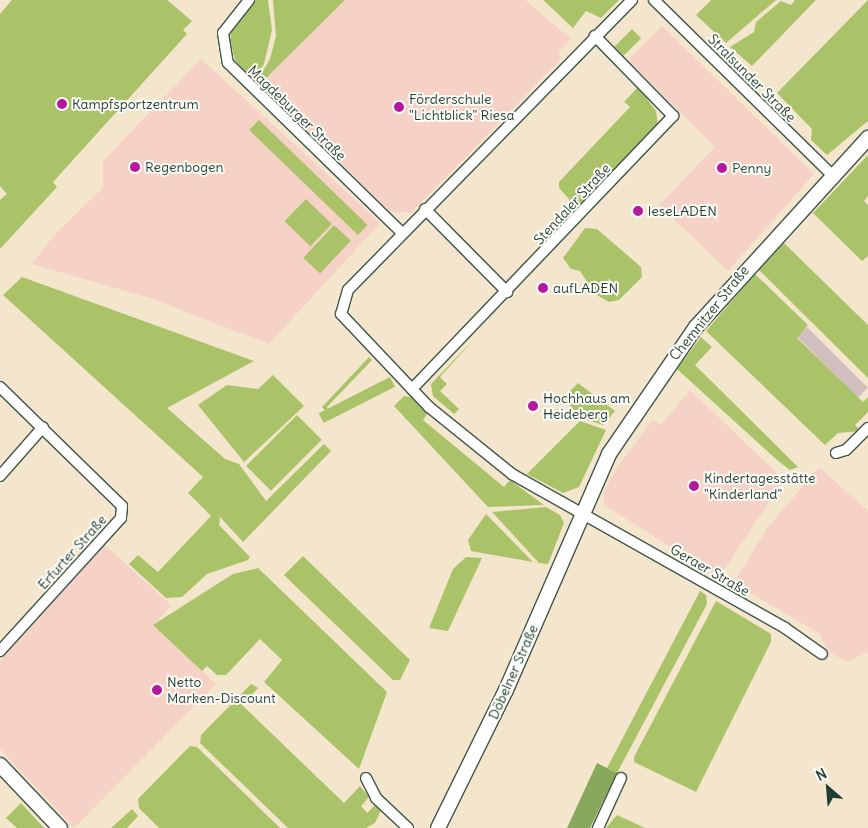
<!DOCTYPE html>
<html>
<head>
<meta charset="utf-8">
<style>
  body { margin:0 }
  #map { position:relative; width:868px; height:828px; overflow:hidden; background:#f4e6cd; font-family:Delius,sans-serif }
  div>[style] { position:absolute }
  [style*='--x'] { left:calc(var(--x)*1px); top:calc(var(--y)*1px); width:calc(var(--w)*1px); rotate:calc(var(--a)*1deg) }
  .built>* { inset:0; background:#f6d1c5 }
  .industrial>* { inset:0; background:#d1bfbf; transform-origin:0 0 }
  .green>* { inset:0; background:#abc368; transform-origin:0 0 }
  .forest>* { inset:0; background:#88a95c }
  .roads { filter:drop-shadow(1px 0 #3f564b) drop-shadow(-1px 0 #3f564b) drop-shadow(0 1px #3f564b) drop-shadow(0 -1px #3f564b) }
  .minor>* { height:10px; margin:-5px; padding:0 5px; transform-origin:5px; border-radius:5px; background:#fff }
  .tertiary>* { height:14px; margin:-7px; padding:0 7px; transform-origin:7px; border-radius:7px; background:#fff }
  .dots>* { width:14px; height:14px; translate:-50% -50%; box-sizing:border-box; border:2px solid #fdfcf7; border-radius:50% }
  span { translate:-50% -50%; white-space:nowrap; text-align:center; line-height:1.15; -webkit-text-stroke:4px #fdfcf7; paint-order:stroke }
  .street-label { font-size:14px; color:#1f3d34 }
  .poi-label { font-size:14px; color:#1f3d34 }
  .left { translate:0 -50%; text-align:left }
  .north { position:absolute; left:803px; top:763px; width:50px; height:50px; -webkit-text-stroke:4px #fdfcf7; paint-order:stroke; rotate:333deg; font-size:14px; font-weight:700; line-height:20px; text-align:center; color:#1f3d34 }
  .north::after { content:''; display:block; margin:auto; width:18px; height:22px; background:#1f3d34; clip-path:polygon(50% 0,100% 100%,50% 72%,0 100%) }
</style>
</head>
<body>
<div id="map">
  <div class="built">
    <i style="clip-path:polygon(345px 0,525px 0,571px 39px,558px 53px,562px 58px,411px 213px,390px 211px,260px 84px)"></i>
    <i style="clip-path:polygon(662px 26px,814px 174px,728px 271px,659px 205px,715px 147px,628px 60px)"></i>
    <i style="clip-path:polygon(201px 59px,380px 223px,269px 344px,150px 298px,32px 264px,54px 235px,103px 188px,103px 161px)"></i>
    <i style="clip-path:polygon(690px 390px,784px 480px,719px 577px,604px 505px,604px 491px,616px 469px,653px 420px,661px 425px)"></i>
    <i style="clip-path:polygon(819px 467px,868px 511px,868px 652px,846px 662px,827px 650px,820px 634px,734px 583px,766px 530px)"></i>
    <i style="clip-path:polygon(104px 544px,171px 605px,154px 625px,216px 684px,74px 828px,0 749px,0 661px)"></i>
  </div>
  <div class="industrial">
    <i style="left:807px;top:327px;width:86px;height:14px;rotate:45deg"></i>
  </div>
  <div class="green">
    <i style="clip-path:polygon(12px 0,167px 0,192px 21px,183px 30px,187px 34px,53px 182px,57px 187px,0 249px,0 200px,7px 194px,0 186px,0 14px)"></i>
    <i style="clip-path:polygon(256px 0,268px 0,272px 30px,264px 64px,253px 80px,235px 60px,230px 40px,233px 24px)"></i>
    <i style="clip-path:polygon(273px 0,345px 0,260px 84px,257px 81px,270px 59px,276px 36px)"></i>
    <i style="clip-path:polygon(543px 0,619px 0,601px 18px,586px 11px,573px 28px)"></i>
    <i style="clip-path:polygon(711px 0,776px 0,726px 43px,696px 15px)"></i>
    <i style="clip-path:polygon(795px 0,816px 0,752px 66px,730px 47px,754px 32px,756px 22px,781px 1px,791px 5px)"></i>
    <i style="clip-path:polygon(868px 0,868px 121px,827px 155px,811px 140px,812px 129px,777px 93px)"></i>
    <i style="left:632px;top:29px;width:13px;height:25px;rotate:45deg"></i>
    <i style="clip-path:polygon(638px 87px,656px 111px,658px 125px,578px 209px,559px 188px,559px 182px,630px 107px,624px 102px)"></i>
    <i style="left:259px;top:120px;width:151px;height:14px;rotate:44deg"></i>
    <i style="clip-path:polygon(868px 155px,868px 196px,864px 201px,868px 205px,868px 256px,862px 261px,813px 213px)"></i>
    <i style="left:306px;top:199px;width:36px;height:31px;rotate:44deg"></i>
    <i style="left:334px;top:225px;width:23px;height:45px;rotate:43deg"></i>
    <i style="clip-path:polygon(585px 228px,597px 229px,641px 267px,642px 277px,619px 300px,609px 302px,595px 294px,580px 271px,571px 269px,563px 258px)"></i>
    <i style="clip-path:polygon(784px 243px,868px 325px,868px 378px,759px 270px)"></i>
    <i style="clip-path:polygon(755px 274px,808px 325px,797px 338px,863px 402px,868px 397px,868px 412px,855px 425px,861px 431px,838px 433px,825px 445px,706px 331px)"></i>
    <i style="clip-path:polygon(22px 277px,254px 361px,167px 408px,225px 459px,239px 464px,266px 501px,324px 444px,331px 451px,243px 542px,220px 517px,219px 525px,250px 557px,248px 560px,207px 574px,182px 597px,166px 598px,129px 564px,138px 555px,158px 572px,211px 516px,188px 493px,203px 477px,3px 295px)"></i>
    <i style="clip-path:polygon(477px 336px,440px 377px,447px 384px,440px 391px,459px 409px,454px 414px,433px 396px,431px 384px)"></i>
    <i style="clip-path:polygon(701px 337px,712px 347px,695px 365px,798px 467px,790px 470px,777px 460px,677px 369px)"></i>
    <i style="clip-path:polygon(369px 357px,372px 360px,327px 407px,331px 417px,322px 407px)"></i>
    <i style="clip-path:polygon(273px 375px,304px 406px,244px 462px,198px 405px,227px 385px,258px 389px)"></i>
    <i style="left:390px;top:377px;width:11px;height:80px;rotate:63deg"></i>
    <i style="clip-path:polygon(578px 383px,615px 411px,603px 425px,581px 418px,563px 398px)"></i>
    <i style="clip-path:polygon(404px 396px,411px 397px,428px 413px,423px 420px,504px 487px,510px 480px,544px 505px,488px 507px,394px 406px)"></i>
    <i style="left:297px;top:415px;width:35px;height:72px;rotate:45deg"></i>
    <i style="clip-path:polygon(580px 421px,606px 430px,579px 487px,563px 493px,527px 474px)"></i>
    <i style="clip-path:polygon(546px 507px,560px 515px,564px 523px,548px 564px,539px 563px,492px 512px)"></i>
    <i style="clip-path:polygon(486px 514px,533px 562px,471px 551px,468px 540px)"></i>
    <i style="clip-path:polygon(303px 556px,410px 660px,400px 680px,393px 680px,284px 575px)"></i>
    <i style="clip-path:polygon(466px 557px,482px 558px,448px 631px,429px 628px,453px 569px)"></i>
    <i style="clip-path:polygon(258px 568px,387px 692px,359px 769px,264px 682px,282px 660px,260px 639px,226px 675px,217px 675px,207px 666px,202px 671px,153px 625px,233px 574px)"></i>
    <i style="clip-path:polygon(700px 591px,706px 595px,707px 604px,617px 773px,607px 768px)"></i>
    <i style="clip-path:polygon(716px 601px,771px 634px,771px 642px,696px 792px,634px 762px,634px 757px)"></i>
    <i style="clip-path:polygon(251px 684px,258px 688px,242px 705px,344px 803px,360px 786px,369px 797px,361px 806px,367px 813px,376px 804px,381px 810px,375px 823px,366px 828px,288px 828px,200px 743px,201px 735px)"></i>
    <i style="clip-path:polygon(190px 746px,197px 747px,280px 828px,159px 828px,139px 808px,138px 799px)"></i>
    <i style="clip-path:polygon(21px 803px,44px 828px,17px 828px,6px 818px)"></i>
    <i style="clip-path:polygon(132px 809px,138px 816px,127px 828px,111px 828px)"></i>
    <i style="clip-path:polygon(617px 815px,645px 828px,606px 828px)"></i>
  </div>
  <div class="forest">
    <i style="clip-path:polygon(597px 763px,617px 773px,590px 828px,567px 828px)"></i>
  </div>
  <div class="roads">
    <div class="minor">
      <i style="--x:249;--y:0;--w:42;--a:128.2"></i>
      <i style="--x:223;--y:33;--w:30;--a:81"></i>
      <i style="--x:228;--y:63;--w:243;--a:44.3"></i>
      <i style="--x:632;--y:0;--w:406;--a:134.4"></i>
      <i style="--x:348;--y:290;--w:25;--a:106"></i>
      <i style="--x:341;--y:314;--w:128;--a:46.6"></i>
      <i style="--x:429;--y:407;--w:107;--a:38.9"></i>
      <i style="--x:512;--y:474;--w:313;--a:29.4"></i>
      <i style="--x:785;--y:628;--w:45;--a:35.1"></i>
      <i style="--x:654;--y:0;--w:250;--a:44.5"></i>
      <i style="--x:425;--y:209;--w:117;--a:45.3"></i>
      <i style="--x:0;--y:387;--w:170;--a:44.3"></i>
      <i style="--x:122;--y:506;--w:12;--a:95"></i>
      <i style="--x:121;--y:518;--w:180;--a:132.3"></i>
      <i style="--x:412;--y:389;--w:378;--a:-46.3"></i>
      <i style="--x:673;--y:116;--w:112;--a:-134.3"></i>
      <i style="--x:836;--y:453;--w:10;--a:-17"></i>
      <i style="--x:846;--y:450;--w:31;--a:-45"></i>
      <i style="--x:0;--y:476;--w:65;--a:-48.7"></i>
      <i style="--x:366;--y:778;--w:22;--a:63"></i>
      <i style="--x:376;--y:798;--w:44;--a:43.2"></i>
      <i style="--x:598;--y:828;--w:55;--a:-65.3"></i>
    </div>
    <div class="tertiary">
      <i style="--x:0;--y:765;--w:87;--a:46.4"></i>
      <i style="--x:438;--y:828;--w:154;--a:-63.8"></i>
      <i style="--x:506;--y:690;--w:257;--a:-66.4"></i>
      <i style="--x:609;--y:454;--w:154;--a:-55.6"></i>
      <i style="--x:696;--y:327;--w:256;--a:-47.7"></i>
    </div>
  </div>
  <div class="dots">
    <i style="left:62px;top:104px;background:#b5179e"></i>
    <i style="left:399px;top:107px;background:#b5179e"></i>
    <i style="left:135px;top:167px;background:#b5179e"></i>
    <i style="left:722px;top:168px;background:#b5179e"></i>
    <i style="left:638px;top:211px;background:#b5179e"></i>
    <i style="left:543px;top:288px;background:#b5179e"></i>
    <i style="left:533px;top:406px;background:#b5179e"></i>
    <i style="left:694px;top:486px;background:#b5179e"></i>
    <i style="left:157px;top:690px;background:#b5179e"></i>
  </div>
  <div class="street-label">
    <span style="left:752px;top:78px;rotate:45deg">Stralsunder Straße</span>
    <span style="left:297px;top:113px;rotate:44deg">Magdeburger Straße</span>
    <span style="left:572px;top:204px;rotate:-47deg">Stendaler Straße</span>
    <span style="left:709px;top:313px;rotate:-51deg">Chemnitzer Straße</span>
    <span style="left:72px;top:552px;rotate:-48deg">Erfurter Straße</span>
    <span style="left:710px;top:570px;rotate:30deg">Geraer Straße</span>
    <span style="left:513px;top:672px;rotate:-66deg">Döbelner Straße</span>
  </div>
  <div class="poi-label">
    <span class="left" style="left:409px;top:107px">Förderschule<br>"Lichtblick" Riesa</span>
    <span class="left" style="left:72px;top:104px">Kampfsportzentrum</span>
    <span class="left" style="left:145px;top:167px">Regenbogen</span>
    <span class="left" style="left:732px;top:168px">Penny</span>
    <span class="left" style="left:648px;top:211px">leseLADEN</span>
    <span class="left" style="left:553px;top:288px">aufLADEN</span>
    <span class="left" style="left:543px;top:406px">Hochhaus am<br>Heideberg</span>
    <span class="left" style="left:704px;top:486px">Kindertagesstätte<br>"Kinderland"</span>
    <span class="left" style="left:167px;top:690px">Netto<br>Marken-Discount</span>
  </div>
  <div class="north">N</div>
</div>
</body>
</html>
